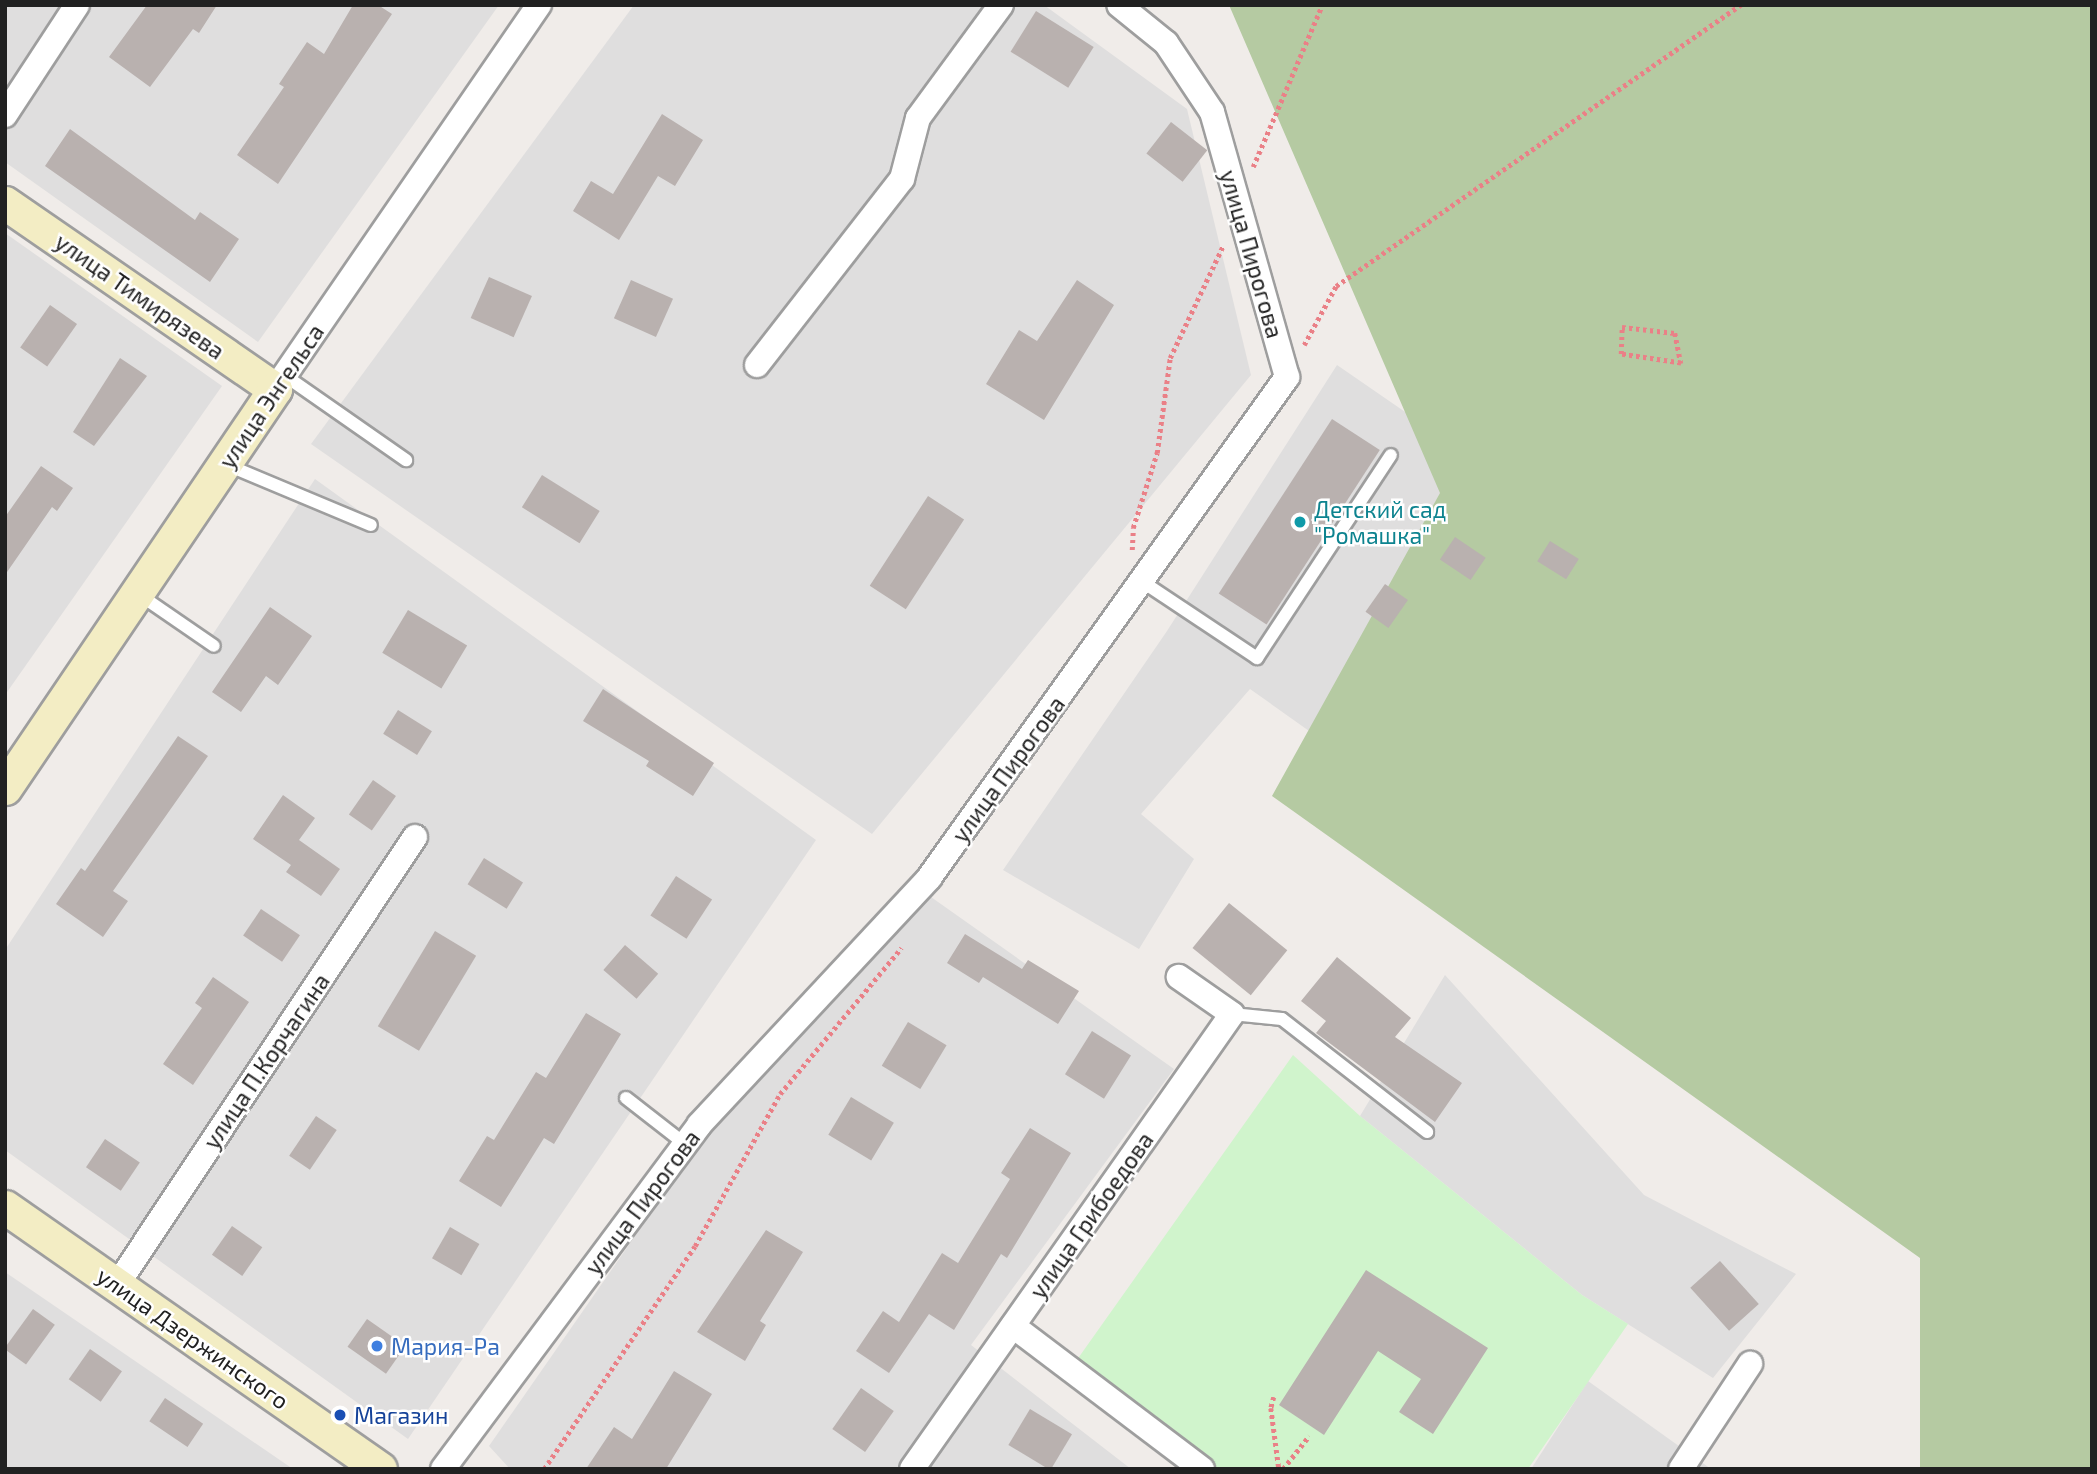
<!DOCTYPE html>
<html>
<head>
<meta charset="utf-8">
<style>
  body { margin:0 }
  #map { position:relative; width:2097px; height:1474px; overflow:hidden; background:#f0ece9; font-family:"Exo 2",sans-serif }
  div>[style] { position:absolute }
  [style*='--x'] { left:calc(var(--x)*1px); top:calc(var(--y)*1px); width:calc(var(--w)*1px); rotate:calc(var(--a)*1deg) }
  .residential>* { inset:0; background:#dfdede }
  .forest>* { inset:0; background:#b5caa2 }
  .park>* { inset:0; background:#d0f4cc }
  .building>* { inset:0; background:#b9b1af; transform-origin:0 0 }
  .path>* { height:4.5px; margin-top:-2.25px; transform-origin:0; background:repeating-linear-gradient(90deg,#ea8087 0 3.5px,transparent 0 7px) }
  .roads { filter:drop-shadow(2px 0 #9e9e9e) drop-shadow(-2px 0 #9e9e9e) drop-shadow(0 2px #9e9e9e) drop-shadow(0 -2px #9e9e9e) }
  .lane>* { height:12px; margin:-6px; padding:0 6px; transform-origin:6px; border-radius:6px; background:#fff }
  .street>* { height:24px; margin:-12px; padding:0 12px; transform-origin:12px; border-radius:12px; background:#fff }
  .secondary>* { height:33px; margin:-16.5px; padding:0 16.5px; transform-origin:16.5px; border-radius:16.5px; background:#f3edc4 }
  .dots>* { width:19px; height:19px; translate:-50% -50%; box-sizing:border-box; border:4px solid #fff; border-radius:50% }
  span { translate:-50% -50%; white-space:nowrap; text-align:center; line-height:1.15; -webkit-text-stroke:5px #fff; paint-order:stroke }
  .street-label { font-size:23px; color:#212121 }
  .culture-label { font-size:23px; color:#0d838f }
  .left { translate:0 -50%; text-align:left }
  .shop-label { font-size:23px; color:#366cbe }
  .transit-label { font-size:23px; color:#164399 }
  .frame { position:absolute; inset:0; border:7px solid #212121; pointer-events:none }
</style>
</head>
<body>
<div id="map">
  <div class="residential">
    <i style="clip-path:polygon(5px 5px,499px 5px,258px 342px,5px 162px)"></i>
    <i style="clip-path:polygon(634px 5px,1044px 5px,1187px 109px,1251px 375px,872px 834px,311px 444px)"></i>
    <i style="clip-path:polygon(5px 233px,222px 386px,5px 695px)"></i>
    <i style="clip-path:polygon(1337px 365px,1643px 576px,1412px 804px,1250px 689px,1141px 814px,1194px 859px,1139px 949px,1003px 870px,1167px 631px)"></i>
    <i style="clip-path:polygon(315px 479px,816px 840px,408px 1439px,5px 1150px,5px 950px)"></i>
    <i style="clip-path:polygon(931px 897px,1174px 1069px,971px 1345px,1131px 1469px,510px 1469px,489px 1446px,697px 1147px)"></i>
    <i style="clip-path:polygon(1445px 975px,1644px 1195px,1796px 1274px,1713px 1378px,1582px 1295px,1360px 1116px)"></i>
    <i style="clip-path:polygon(5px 1272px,293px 1469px,5px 1469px)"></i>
    <i style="clip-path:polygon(1588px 1381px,1711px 1469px,1531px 1469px)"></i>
  </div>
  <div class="forest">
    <i style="clip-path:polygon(1229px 5px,2092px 5px,2092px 1469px,1920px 1469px,1920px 1258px,1272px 796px,1440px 493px)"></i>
  </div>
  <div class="park">
    <i style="clip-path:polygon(1293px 1055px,1360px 1116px,1582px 1295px,1628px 1324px,1528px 1469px,1215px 1469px,1074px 1364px)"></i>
  </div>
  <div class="building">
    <i style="clip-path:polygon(147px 5px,217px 5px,199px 33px,193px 29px,150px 87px,109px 57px)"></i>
    <i style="clip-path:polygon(353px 5px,378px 5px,392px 14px,278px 184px,237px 155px,284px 87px,279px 84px,307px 42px,324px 54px)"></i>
    <i style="left:1036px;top:11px;width:68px;height:48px;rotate:32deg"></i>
    <i style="clip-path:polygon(662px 114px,703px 140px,675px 186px,658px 176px,619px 240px,573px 211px,591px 181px,613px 194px)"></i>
    <i style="left:1171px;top:122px;width:46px;height:40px;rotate:38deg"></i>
    <i style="clip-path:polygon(70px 129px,195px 220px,200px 212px,239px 239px,210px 282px,45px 166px)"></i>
    <i style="left:489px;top:277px;width:47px;height:45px;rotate:24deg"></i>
    <i style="left:631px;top:280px;width:46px;height:42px;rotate:24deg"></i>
    <i style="clip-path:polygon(1077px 280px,1114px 305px,1044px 420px,986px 384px,1019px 330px,1037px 341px)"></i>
    <i style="left:50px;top:305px;width:33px;height:52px;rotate:35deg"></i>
    <i style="clip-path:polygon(120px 358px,147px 376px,94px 446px,73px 432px)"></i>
    <i style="left:1332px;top:419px;width:57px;height:208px;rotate:33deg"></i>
    <i style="clip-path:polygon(41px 466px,73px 488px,57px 511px,52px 507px,5px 575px,5px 517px)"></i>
    <i style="left:542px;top:475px;width:68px;height:38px;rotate:32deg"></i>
    <i style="left:928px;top:496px;width:43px;height:107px;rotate:33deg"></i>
    <i style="left:1455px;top:537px;width:37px;height:27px;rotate:34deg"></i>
    <i style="left:1550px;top:541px;width:34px;height:24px;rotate:32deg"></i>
    <i style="left:1385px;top:584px;width:28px;height:34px;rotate:35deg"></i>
    <i style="clip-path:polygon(270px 607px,312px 636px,278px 685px,266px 676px,241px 712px,212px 692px)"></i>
    <i style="left:408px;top:610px;width:69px;height:50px;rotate:31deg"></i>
    <i style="clip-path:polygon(603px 689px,714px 763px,693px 796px,646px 766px,649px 761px,583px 721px)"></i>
    <i style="left:398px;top:710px;width:40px;height:28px;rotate:32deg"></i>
    <i style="clip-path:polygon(178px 736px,208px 756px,113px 891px,128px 901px,103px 937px,56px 904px,81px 868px,85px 871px)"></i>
    <i style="left:373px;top:780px;width:28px;height:42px;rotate:35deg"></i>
    <i style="clip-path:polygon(283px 795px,315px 818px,299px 840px,340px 869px,321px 896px,286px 872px,291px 865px,253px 839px)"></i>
    <i style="left:484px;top:858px;width:46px;height:31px;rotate:32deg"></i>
    <i style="left:676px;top:876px;width:43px;height:47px;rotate:33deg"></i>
    <i style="left:1229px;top:903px;width:75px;height:58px;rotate:39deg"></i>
    <i style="left:261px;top:909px;width:47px;height:32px;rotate:34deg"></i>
    <i style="left:435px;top:931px;width:48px;height:111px;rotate:31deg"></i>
    <i style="clip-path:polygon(965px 934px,1022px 969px,1028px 960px,1079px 991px,1058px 1024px,983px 977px,979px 983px,947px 963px)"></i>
    <i style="left:625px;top:945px;width:44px;height:33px;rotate:41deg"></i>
    <i style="clip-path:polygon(1337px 957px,1411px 1018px,1395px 1037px,1462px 1083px,1435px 1122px,1316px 1033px,1326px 1021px,1301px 1001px)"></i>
    <i style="clip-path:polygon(213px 977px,249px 1002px,193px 1085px,163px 1064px,202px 1008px,195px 1003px)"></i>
    <i style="clip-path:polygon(586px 1013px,621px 1034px,554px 1144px,544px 1138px,501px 1207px,459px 1181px,487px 1136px,494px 1140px,536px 1072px,546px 1078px)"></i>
    <i style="left:908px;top:1022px;width:45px;height:51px;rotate:31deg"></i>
    <i style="left:1092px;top:1031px;width:46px;height:51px;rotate:32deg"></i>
    <i style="left:851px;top:1097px;width:50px;height:44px;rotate:31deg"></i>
    <i style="left:316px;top:1116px;width:25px;height:48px;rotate:34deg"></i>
    <i style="clip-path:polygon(1030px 1128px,1071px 1153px,1007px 1258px,1001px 1254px,954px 1330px,929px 1314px,889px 1373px,856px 1351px,883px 1311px,899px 1322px,942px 1253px,958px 1263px,1010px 1179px,1001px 1173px)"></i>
    <i style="left:105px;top:1139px;width:42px;height:34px;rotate:34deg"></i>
    <i style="left:232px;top:1226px;width:37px;height:35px;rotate:35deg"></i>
    <i style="left:450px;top:1227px;width:34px;height:36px;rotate:30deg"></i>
    <i style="clip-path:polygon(766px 1230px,803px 1252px,760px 1321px,766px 1325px,745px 1361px,697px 1332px)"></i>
    <i style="left:1720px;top:1261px;width:58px;height:40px;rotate:48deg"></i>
    <i style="clip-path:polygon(1366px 1270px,1488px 1348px,1433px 1434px,1399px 1412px,1421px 1379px,1378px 1351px,1324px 1435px,1279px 1405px)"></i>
    <i style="left:33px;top:1309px;width:27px;height:49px;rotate:36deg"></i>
    <i style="left:367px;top:1319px;width:47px;height:34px;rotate:35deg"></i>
    <i style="left:90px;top:1349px;width:39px;height:37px;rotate:35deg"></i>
    <i style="clip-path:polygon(674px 1371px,712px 1394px,666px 1469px,586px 1469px,614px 1427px,632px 1439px)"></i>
    <i style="left:861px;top:1388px;width:40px;height:50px;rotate:35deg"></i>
    <i style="left:165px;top:1398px;width:46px;height:28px;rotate:34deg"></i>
    <i style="left:1030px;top:1409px;width:49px;height:42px;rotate:31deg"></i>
  </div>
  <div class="path">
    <i style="--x:1253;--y:167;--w:176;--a:-66.9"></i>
    <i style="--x:1622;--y:327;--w:53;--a:6.5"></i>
    <i style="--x:1675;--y:333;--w:31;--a:79"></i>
    <i style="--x:1681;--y:363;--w:61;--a:-171.5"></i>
    <i style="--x:1621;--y:354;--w:27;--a:-88"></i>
    <i style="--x:1304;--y:345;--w:67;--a:-61.5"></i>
    <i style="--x:1336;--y:286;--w:493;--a:-34.8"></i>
    <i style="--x:1132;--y:550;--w:22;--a:-87"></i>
    <i style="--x:1133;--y:528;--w:79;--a:-72.3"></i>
    <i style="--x:1157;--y:453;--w:96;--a:-82.2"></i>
    <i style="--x:1170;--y:358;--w:124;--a:-64.7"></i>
    <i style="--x:1274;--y:1397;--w:11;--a:105"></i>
    <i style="--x:1271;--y:1408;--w:62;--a:82.5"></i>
    <i style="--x:544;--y:1469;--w:269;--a:-55.9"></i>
    <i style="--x:695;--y:1246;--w:174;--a:-60.8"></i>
    <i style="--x:780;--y:1094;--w:190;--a:-50.3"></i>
    <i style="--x:1283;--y:1469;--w:42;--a:-51.8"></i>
  </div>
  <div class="roads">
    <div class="lane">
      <i style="--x:284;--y:375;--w:149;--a:34.9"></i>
      <i style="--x:225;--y:464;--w:158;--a:22.7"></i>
      <i style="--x:1143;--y:582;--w:137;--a:33.7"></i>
      <i style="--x:1257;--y:658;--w:243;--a:-56.6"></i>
      <i style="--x:137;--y:593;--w:93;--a:34.5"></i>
      <i style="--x:1232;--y:1014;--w:50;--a:5.7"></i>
      <i style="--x:1282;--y:1019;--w:184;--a:37.9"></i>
      <i style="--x:626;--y:1098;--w:75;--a:37.9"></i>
    </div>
    <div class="street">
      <i style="--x:5;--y:115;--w:131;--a:-56.8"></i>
      <i style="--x:757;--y:365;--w:236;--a:-52.1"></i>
      <i style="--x:902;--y:179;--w:63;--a:-75.3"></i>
      <i style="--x:918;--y:118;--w:140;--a:-53.7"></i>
      <i style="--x:275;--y:389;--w:466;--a:-55.5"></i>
      <i style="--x:117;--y:1285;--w:538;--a:-56.37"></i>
      <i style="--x:1013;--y:1326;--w:237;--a:37.1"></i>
      <i style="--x:443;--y:1469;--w:429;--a:-53.3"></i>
      <i style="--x:699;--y:1125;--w:338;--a:-47"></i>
      <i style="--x:929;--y:878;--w:616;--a:-54.45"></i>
      <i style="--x:1287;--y:377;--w:275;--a:-105.8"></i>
      <i style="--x:1212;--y:112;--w:83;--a:-123.7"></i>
      <i style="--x:1166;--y:43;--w:60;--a:-141"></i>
      <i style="--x:912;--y:1469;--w:556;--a:-54.88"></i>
      <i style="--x:1232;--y:1014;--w:65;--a:-145.1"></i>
      <i style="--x:1681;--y:1469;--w:126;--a:-56.7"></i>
    </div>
    <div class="secondary">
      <i style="--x:5;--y:203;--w:328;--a:34.6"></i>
      <i style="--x:275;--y:389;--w:482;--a:124.1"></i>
      <i style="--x:5;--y:1207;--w:457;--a:34.9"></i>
    </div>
  </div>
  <div class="dots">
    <i style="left:1300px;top:522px;background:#0f9aa8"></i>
    <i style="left:377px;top:1346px;background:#3f7fe0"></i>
    <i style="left:340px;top:1415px;background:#1a4fb4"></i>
  </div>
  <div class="street-label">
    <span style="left:1252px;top:254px;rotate:74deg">улица Пирогова</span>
    <span style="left:140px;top:296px;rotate:35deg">улица Тимирязева</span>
    <span style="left:271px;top:396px;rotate:-56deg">улица Энгельса</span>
    <span style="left:1008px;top:769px;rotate:-54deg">улица Пирогова</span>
    <span style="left:266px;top:1061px;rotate:-56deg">улица П.Корчагина</span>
    <span style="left:642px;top:1202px;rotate:-53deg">улица Пирогова</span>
    <span style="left:1091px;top:1215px;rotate:-55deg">улица Грибоедова</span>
    <span style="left:193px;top:1338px;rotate:35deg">улица Дзержинского</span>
  </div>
  <div class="culture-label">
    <span class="left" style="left:1314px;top:522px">Детский сад<br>"Ромашка"</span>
  </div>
  <div class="shop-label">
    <span class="left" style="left:391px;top:1346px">Мария-Ра</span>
  </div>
  <div class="transit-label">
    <span class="left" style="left:354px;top:1415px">Магазин</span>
  </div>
  <div class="frame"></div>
</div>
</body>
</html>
